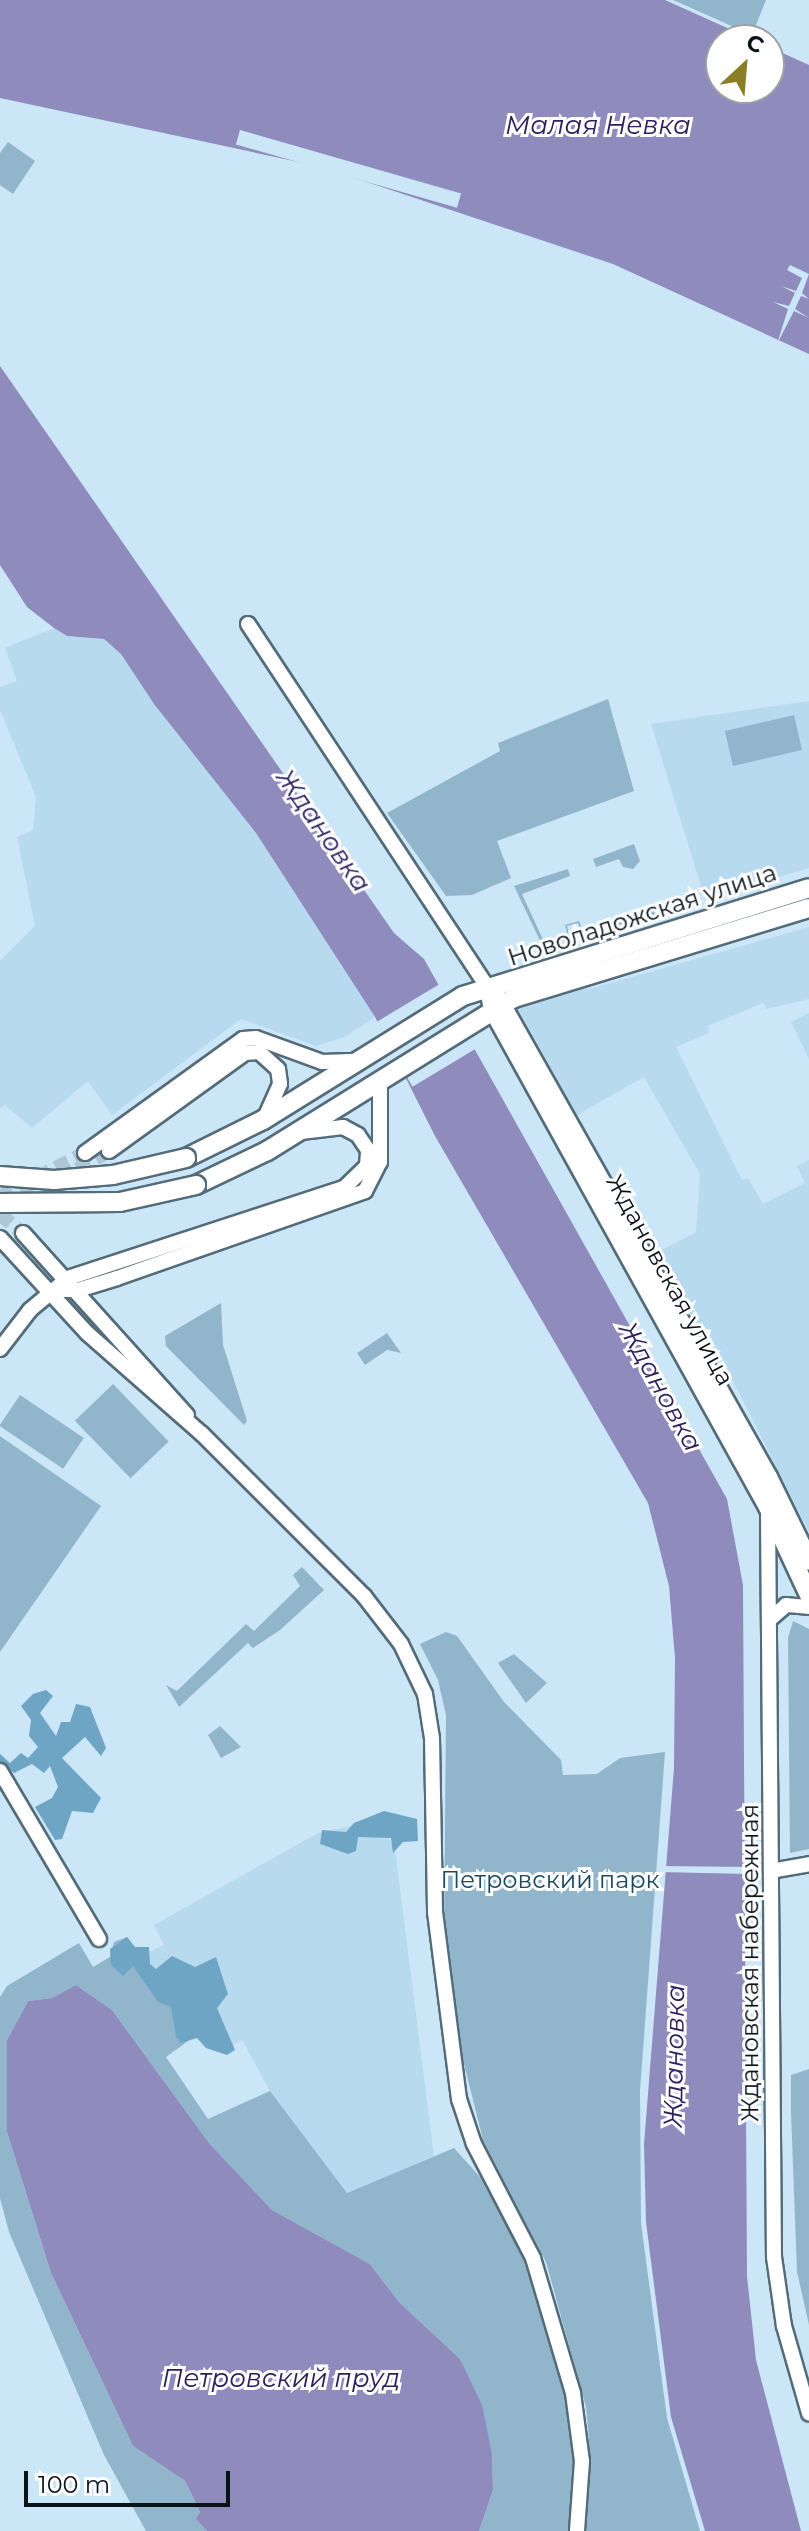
<!DOCTYPE html>
<html>
<head>
<meta charset="utf-8">
<style>
  body { margin:0 }
  #map { position:relative; width:809px; height:2531px; overflow:hidden; background:#cbe6f6; font-family:Montserrat,sans-serif }
  div>[style] { position:absolute }
  [style*='--x'] { left:calc(var(--x)*1px); top:calc(var(--y)*1px); width:calc(var(--w)*1px); rotate:calc(var(--a)*1deg) }
  .built>* { inset:0; background:#b8daef }
  .green>* { inset:0; background:#91b6cc; transform-origin:0 0 }
  .forest>* { inset:0; background:#6ea5c5 }
  .water>* { inset:0; background:#8f8bbd }
  .pier>* { inset:0; background:#cbe6f6; transform-origin:0 0 }
  .minor-tunnel>* { height:14px; margin-top:-7px; transform-origin:0; background:repeating-linear-gradient(90deg,#aec6d5 0 14px,transparent 0 21px) }
  .roads { filter:drop-shadow(2px 0 #546c79) drop-shadow(-2px 0 #546c79) drop-shadow(0 2px #546c79) drop-shadow(0 -2px #546c79) }
  .minor>* { height:14px; margin:-7px; padding:0 7px; transform-origin:7px; border-radius:7px; background:#fff }
  .major>* { height:18px; margin:-9px; padding:0 9px; transform-origin:9px; border-radius:9px; background:#fff }
  .bridges { filter:drop-shadow(2px 0 #546c79) drop-shadow(-2px 0 #546c79) drop-shadow(0 2px #546c79) drop-shadow(0 -2px #546c79) }
  .major-bridge>* { height:18px; margin:-9px; padding:0 9px; transform-origin:9px; border-radius:9px; background:#fff }
  span { translate:-50% -50%; white-space:nowrap; text-align:center; line-height:1.15; -webkit-text-stroke:6px #fff; paint-order:stroke }
  .street-label { font-size:24px; color:#091318 }
  .park-label { font-size:24px; color:#1c4960 }
  .water-label { font-size:26px; color:#2d205d; font-style:italic }
  .north { position:absolute; left:705px; top:24px; width:80px; height:80px; box-sizing:border-box; background:#fff; border:2px solid #9da1a3; border-radius:50%; rotate:26deg; font-size:22px; font-weight:700; line-height:32px; text-align:center; color:#091318 }
  .north::after { content:''; display:block; margin:auto; width:28px; height:36px; background:#8b7e25; clip-path:polygon(50% 0,100% 100%,50% 72%,0 100%) }
  .scale { position:absolute; left:24px; top:2471px; width:206px; height:36px; box-sizing:border-box; border:4px solid #091318; border-top:0; padding-left:10px; font-size:24px; line-height:28px; white-space:nowrap; color:#091318; -webkit-text-stroke:6px #fff; paint-order:stroke }
</style>
</head>
<body>
<div id="map">
  <div class="built">
    <i style="clip-path:polygon(54px 628px,67px 636px,104px 639px,121px 654px,154px 704px,256px 833px,375px 1017px,345px 1037px,316px 1046px,241px 1019px,112px 1115px,88px 1081px,32px 1128px,5px 1105px,0 1109px,0 961px,35px 926px,17px 837px,33px 830px,36px 797px,0 710px,0 687px,17px 681px,5px 648px)"></i>
    <i style="clip-path:polygon(809px 701px,809px 868px,705px 899px,651px 724px)"></i>
    <i style="clip-path:polygon(809px 927px,809px 999px,766px 1009px,763px 1003px,708px 1026px,709px 1033px,676px 1047px,742px 1180px,748px 1178px,763px 1204px,805px 1183px,797px 1166px,809px 1160px,809px 1532px,713px 1341px,697px 1326px,656px 1253px,696px 1232px,700px 1174px,644px 1077px,577px 1115px,518px 1009px,558px 992px,593px 988px)"></i>
    <i style="clip-path:polygon(809px 1013px,809px 1059px,791px 1022px)"></i>
    <i style="clip-path:polygon(378px 1820px,395px 1849px,434px 2156px,347px 2193px,270px 2091px,242px 2040px,220px 2052px,140px 1956px,164px 1945px,154px 1925px,318px 1833px)"></i>
  </div>
  <div class="green">
    <i style="clip-path:polygon(673px 0,766px 0,752px 35px)"></i>
    <i style="clip-path:polygon(8px 142px,35px 161px,13px 194px,0 185px,0 153px)"></i>
    <i style="clip-path:polygon(608px 699px,634px 791px,497px 841px,511px 878px,472px 895px,446px 896px,387px 813px,500px 751px,498px 743px)"></i>
    <i style="left:794px;top:715px;width:36px;height:71px;rotate:77deg"></i>
    <i style="clip-path:polygon(634px 844px,640px 861px,633px 869px,623px 867px,619px 859px,596px 867px,593px 859px)"></i>
    <i style="clip-path:polygon(568px 869px,570px 876px,522px 894px,545px 944px,568px 937px,565px 925px,579px 921px,584px 933px,650px 913px,653px 906px,658px 914px,582px 936px,578px 923px,567px 926px,570px 939px,543px 947px,514px 886px)"></i>
    <i style="clip-path:polygon(221px 1303px,223px 1345px,247px 1421px,244px 1425px,166px 1346px,165px 1336px)"></i>
    <i style="clip-path:polygon(387px 1333px,401px 1353px,387px 1350px,365px 1365px,357px 1353px)"></i>
    <i style="left:113px;top:1384px;width:80px;height:53px;rotate:46deg"></i>
    <i style="left:20px;top:1395px;width:77px;height:37px;rotate:34deg"></i>
    <i style="clip-path:polygon(0 1436px,101px 1506px,0 1652px)"></i>
    <i style="clip-path:polygon(302px 1567px,324px 1590px,280px 1630px,253px 1648px,248px 1643px,179px 1707px,166px 1685px,177px 1691px,246px 1624px,254px 1631px,300px 1586px,293px 1575px)"></i>
    <i style="clip-path:polygon(793px 1621px,809px 1629px,809px 1849px,790px 1853px,788px 1638px)"></i>
    <i style="clip-path:polygon(446px 1632px,457px 1636px,504px 1702px,561px 1760px,563px 1775px,597px 1774px,620px 1758px,665px 1752px,640px 2091px,641px 2223px,667px 2418px,700px 2531px,582px 2531px,589px 2440px,586px 2407px,546px 2262px,483px 2140px,461px 2052px,444px 1936px,446px 1715px,438px 1680px,420px 1644px)"></i>
    <i style="clip-path:polygon(514px 1654px,547px 1683px,526px 1703px,498px 1663px)"></i>
    <i style="clip-path:polygon(220px 1726px,241px 1747px,221px 1758px,208px 1735px)"></i>
    <i style="clip-path:polygon(127px 1937px,195px 2036px,166px 2057px,208px 2119px,270px 2091px,347px 2193px,454px 2148px,480px 2177px,527px 2264px,569px 2404px,575px 2433px,570px 2531px,479px 2531px,493px 2490px,492px 2454px,460px 2359px,399px 2302px,370px 2264px,272px 2210px,209px 2143px,112px 2010px,76px 1985px,52px 1998px,28px 2001px,7px 2040px,7px 2132px,51px 2273px,133px 2446px,185px 2481px,200px 2512px,197px 2520px,207px 2531px,146px 2531px,104px 2455px,9px 2232px,0 2198px,0 1997px,7px 1986px,79px 1943px,93px 1967px,110px 1957px,114px 1942px)"></i>
    <i style="clip-path:polygon(809px 2069px,809px 2325px,797px 2272px,791px 2112px,791px 2075px)"></i>
  </div>
  <div class="forest">
    <i style="clip-path:polygon(46px 1690px,53px 1696px,40px 1713px,56px 1736px,61px 1722px,70px 1722px,76px 1704px,90px 1707px,106px 1748px,101px 1756px,85px 1737px,62px 1758px,101px 1798px,93px 1813px,72px 1811px,62px 1839px,55px 1840px,35px 1807px,52px 1798px,58px 1787px,50px 1766px,44px 1773px,32px 1764px,14px 1773px,0 1762px,0 1754px,10px 1763px,21px 1753px,28px 1758px,38px 1747px,29px 1736px,31px 1720px,21px 1706px,33px 1694px)"></i>
    <i style="clip-path:polygon(384px 1811px,417px 1819px,418px 1841px,403px 1842px,393px 1853px,391px 1838px,358px 1837px,356px 1851px,348px 1854px,320px 1844px,322px 1830px,346px 1832px,354px 1823px)"></i>
    <i style="clip-path:polygon(127px 1937px,135px 1947px,149px 1947px,150px 1964px,156px 1969px,172px 1956px,195px 1967px,216px 1957px,228px 1994px,217px 2008px,235px 2050px,227px 2055px,206px 2048px,197px 2038px,181px 2043px,176px 2037px,171px 2007px,158px 2002px,133px 1966px,123px 1976px,111px 1965px,110px 1949px)"></i>
  </div>
  <div class="water">
    <i style="clip-path:polygon(0 0,665px 0,754px 40px,721px 40px,721px 88px,769px 88px,769px 47px,809px 65px,809px 354px,613px 264px,322px 167px,0 98px)"></i>
    <i style="clip-path:polygon(0 366px,394px 933px,424px 959px,727px 1499px,743px 1585px,747px 2276px,756px 2360px,801px 2531px,705px 2531px,671px 2417px,646px 2222px,644px 2144px,674px 1768px,675px 1658px,669px 1586px,648px 1503px,435px 1136px,375px 1017px,256px 833px,154px 704px,121px 654px,104px 639px,67px 636px,54px 628px,27px 607px,0 565px)"></i>
    <i style="clip-path:polygon(76px 1985px,112px 2010px,209px 2143px,272px 2210px,370px 2264px,399px 2302px,460px 2359px,482px 2405px,492px 2454px,493px 2490px,479px 2531px,207px 2531px,196px 2519px,200px 2512px,185px 2481px,133px 2446px,51px 2273px,7px 2132px,7px 2040px,28px 2001px,52px 1998px)"></i>
  </div>
  <div class="pier">
    <i style="left:240px;top:130px;width:230px;height:15px;rotate:16deg"></i>
    <i style="clip-path:polygon(790px 265px,809px 274px,802px 293px,809px 299px,801px 296px,795px 309px,809px 318px,794px 311px,777px 344px,788px 309px,773px 302px,789px 306px,795px 293px,781px 286px,796px 291px,802px 278px,787px 270px)"></i>
    <i style="left:443px;top:982px;width:74px;height:80px;rotate:59deg"></i>
    <i style="clip-path:polygon(660px 1866px,748px 1867px,748px 1874px,659px 1872px)"></i>
  </div>
  <div class="minor-tunnel">
    <i style="--x:0;--y:1197;--w:96;--a:-27.4"></i>
    <i style="--x:23;--y:1201;--w:99;--a:-30.2"></i>
    <i style="--x:0;--y:1214;--w:30;--a:40"></i>
  </div>
  <div class="roads">
    <div class="minor">
      <i style="--x:248;--y:624;--w:437;--a:56.6"></i>
      <i style="--x:109;--y:1151;--w:168;--a:-35.8"></i>
      <i style="--x:245;--y:1053;--w:14;--a:-4"></i>
      <i style="--x:259;--y:1052;--w:25;--a:42"></i>
      <i style="--x:278;--y:1069;--w:15;--a:82"></i>
      <i style="--x:280;--y:1084;--w:36;--a:114"></i>
      <i style="--x:85;--y:1153;--w:195;--a:-35.8"></i>
      <i style="--x:243;--y:1039;--w:13;--a:-4"></i>
      <i style="--x:256;--y:1038;--w:70;--a:20"></i>
      <i style="--x:322;--y:1062;--w:35;--a:-2"></i>
      <i style="--x:23;--y:1233;--w:245;--a:48"></i>
      <i style="--x:0;--y:1238;--w:129;--a:47.5"></i>
      <i style="--x:87;--y:1333;--w:153;--a:41.3"></i>
      <i style="--x:202;--y:1434;--w:229;--a:45"></i>
      <i style="--x:364;--y:1596;--w:61;--a:52.4"></i>
      <i style="--x:401;--y:1644;--w:55;--a:64.4"></i>
      <i style="--x:425;--y:1694;--w:45;--a:81"></i>
      <i style="--x:432;--y:1738;--w:174;--a:89"></i>
      <i style="--x:435;--y:1912;--w:189;--a:82.7"></i>
      <i style="--x:459;--y:2099;--w:47;--a:71.6"></i>
      <i style="--x:474;--y:2144;--w:128;--a:62.6"></i>
      <i style="--x:533;--y:2258;--w:141;--a:73.5"></i>
      <i style="--x:573;--y:2393;--w:69;--a:82.5"></i>
      <i style="--x:582;--y:2461;--w:70;--a:94.1"></i>
      <i style="--x:50;--y:1290;--w:28;--a:0"></i>
      <i style="--x:78;--y:1290;--w:41;--a:-17.1"></i>
      <i style="--x:117;--y:1278;--w:263;--a:-19.3"></i>
      <i style="--x:365;--y:1191;--w:33;--a:-63"></i>
      <i style="--x:380;--y:1162;--w:80;--a:-90"></i>
      <i style="--x:0;--y:1349;--w:49;--a:-52.4"></i>
      <i style="--x:30;--y:1310;--w:50;--a:-40.1"></i>
      <i style="--x:68;--y:1278;--w:290;--a:-18.1"></i>
      <i style="--x:344;--y:1188;--w:32;--a:-44"></i>
      <i style="--x:367;--y:1166;--w:16;--a:-86"></i>
      <i style="--x:368;--y:1150;--w:18;--a:-124"></i>
      <i style="--x:358;--y:1135;--w:17;--a:-152"></i>
      <i style="--x:343;--y:1127;--w:38;--a:173"></i>
      <i style="--x:768;--y:1512;--w:745;--a:89.54"></i>
      <i style="--x:774;--y:2257;--w:70;--a:81.8"></i>
      <i style="--x:784;--y:2326;--w:91;--a:74"></i>
      <i style="--x:769;--y:1620;--w:23;--a:-41"></i>
      <i style="--x:786;--y:1605;--w:23;--a:5"></i>
      <i style="--x:0;--y:1771;--w:195;--a:59.5"></i>
      <i style="--x:771;--y:1871;--w:39;--a:-10"></i>
    </div>
    <div class="major">
      <i style="--x:489;--y:989;--w:21;--a:79"></i>
      <i style="--x:493;--y:1010;--w:568;--a:61.04"></i>
      <i style="--x:768;--y:1507;--w:97;--a:65"></i>
      <i style="--x:497;--y:997;--w:551;--a:60.55"></i>
      <i style="--x:768;--y:1477;--w:93;--a:64"></i>
      <i style="--x:186;--y:1158;--w:86;--a:-26.3"></i>
      <i style="--x:263;--y:1120;--w:235;--a:-31.8"></i>
      <i style="--x:463;--y:996;--w:362;--a:-17.3"></i>
      <i style="--x:196;--y:1185;--w:79;--a:-25.6"></i>
      <i style="--x:267;--y:1151;--w:291;--a:-31.8"></i>
      <i style="--x:514;--y:998;--w:308;--a:-17"></i>
    </div>
  </div>
  <div class="bridges">
    <div class="major-bridge">
      <i style="--x:0;--y:1176;--w:54;--a:4.2"></i>
      <i style="--x:54;--y:1180;--w:59;--a:-4.8"></i>
      <i style="--x:113;--y:1175;--w:75;--a:-13.1"></i>
      <i style="--x:0;--y:1203;--w:120;--a:-0.5"></i>
      <i style="--x:120;--y:1202;--w:78;--a:-12.6"></i>
    </div>
  </div>
  <div class="street-label">
    <span style="left:642px;top:915px;rotate:-18deg">Новоладожская улица</span>
    <span style="left:670px;top:1280px;rotate:61deg">Ждановская улица</span>
    <span style="left:750px;top:1963px;rotate:-90deg">Ждановская набережная</span>
  </div>
  <div class="park-label">
    <span style="left:550px;top:1880px">Петровский парк</span>
  </div>
  <div class="water-label">
    <span style="left:598px;top:126px">Малая Невка</span>
    <span style="left:323px;top:831px;rotate:55deg">Ждановка</span>
    <span style="left:660px;top:1387px;rotate:61deg">Ждановка</span>
    <span style="left:675px;top:2056px;rotate:-89deg">Ждановка</span>
    <span style="left:281px;top:2379px">Петровский пруд</span>
  </div>
  <div class="north">С</div>
  <div class="scale">100 m</div>
</div>
</body>
</html>
